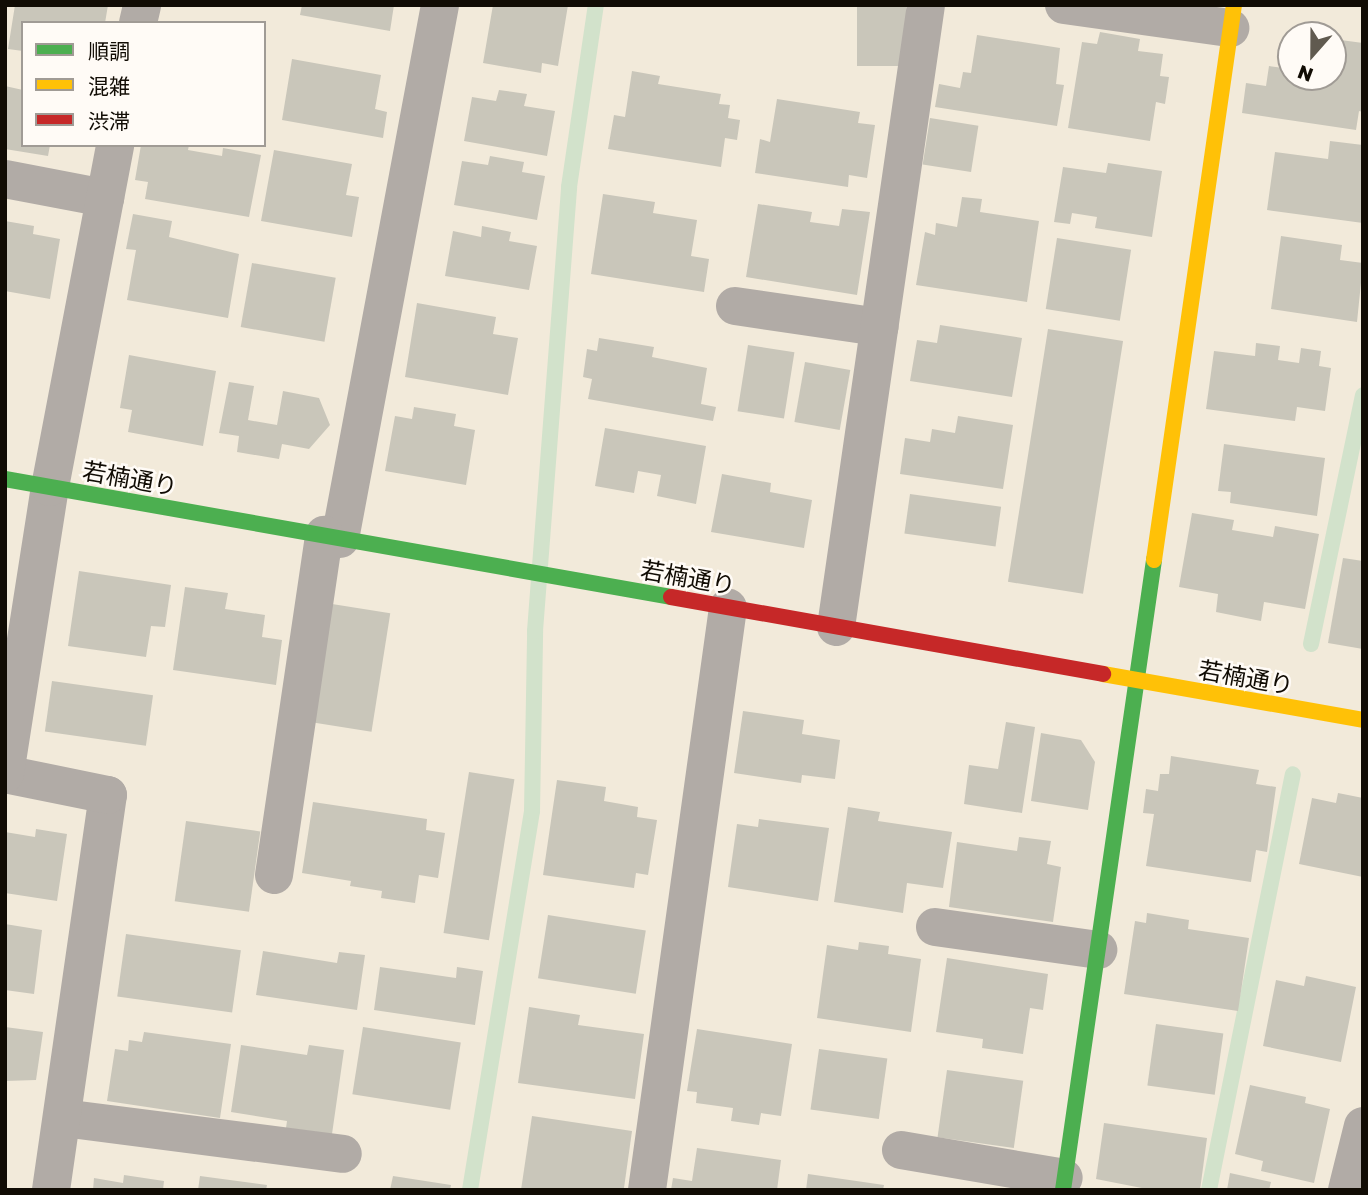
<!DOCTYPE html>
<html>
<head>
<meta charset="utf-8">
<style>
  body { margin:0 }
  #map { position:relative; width:1368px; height:1195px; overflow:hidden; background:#f2eada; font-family:"Golos Text","Noto Sans JP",sans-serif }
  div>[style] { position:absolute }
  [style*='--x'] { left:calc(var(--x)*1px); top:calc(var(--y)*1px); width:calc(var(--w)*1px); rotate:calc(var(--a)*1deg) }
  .stream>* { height:16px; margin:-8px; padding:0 8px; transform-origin:8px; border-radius:8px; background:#d2e2cb }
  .building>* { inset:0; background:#c9c6ba; transform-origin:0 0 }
  .street>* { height:38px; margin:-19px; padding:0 19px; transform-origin:19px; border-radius:19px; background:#b1aba6 }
  .fast>* { height:16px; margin:-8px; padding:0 8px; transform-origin:8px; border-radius:8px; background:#4caf50 }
  .slow>* { height:16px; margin:-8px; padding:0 8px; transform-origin:8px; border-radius:8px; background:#ffc107 }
  .jam>* { height:16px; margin:-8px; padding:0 8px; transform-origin:8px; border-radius:8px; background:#c62828 }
  span { translate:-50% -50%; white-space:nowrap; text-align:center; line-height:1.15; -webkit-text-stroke:5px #fffbf6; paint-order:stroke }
  .street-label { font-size:24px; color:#110c04 }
  .frame { position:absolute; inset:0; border:7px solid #110c04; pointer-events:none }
  .legend { position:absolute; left:21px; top:21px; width:245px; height:126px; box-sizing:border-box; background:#fffbf6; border:2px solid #a09b95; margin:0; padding:9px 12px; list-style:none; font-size:21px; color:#110c04 }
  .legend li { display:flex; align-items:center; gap:14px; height:35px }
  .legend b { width:35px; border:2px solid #a09b95 }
  .north { position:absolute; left:1277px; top:21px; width:70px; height:70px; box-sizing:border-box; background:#fffbf6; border:2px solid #a09b95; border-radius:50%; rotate:201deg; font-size:19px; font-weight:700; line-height:28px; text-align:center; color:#110c04 }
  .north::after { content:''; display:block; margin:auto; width:24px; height:32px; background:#605a4f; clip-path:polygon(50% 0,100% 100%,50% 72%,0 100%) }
</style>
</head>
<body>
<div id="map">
  <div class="stream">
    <i style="--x:1311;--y:644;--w:254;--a:-78.2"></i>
    <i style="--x:470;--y:1190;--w:384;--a:-80.7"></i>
    <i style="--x:532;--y:811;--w:180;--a:-89"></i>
    <i style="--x:535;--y:631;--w:445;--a:-85.6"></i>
    <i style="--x:569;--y:187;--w:184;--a:-81.6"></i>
    <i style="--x:1209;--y:1190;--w:424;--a:-78.6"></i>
  </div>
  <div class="building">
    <i style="clip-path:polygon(15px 5px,108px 5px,105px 23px,23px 23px,23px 51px,8px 49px)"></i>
    <i style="clip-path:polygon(302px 5px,394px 5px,390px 31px,300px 15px)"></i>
    <i style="clip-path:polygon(493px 5px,568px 5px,558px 66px,542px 63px,541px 73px,483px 63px)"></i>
    <i style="left:857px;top:5px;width:49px;height:61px"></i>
    <i style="clip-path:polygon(1100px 32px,1140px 39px,1138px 51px,1163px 54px,1160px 76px,1169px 77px,1165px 104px,1156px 102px,1150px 141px,1068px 128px,1082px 42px,1097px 44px)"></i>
    <i style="clip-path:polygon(977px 35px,1060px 48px,1056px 84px,1064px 85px,1057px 126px,935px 107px,939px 84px,960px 88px,963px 72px,971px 73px)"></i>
    <i style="clip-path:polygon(1333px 39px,1363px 43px,1363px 112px,1359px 111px,1356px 130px,1242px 113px,1246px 83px,1266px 86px,1269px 66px,1291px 69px,1291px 77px,1333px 77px)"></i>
    <i style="clip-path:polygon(292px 59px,381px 75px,375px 109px,387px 112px,383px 138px,282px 120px)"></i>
    <i style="clip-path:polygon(632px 71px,660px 76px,658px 84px,721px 94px,719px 104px,730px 105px,728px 118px,740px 120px,737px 140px,725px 138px,721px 167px,608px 149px,614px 115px,625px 117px)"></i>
    <i style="clip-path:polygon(5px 86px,23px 90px,23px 145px,50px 145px,48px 156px,5px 149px)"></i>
    <i style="clip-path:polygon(499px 90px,527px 94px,524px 106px,555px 111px,547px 156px,464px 141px,472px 97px,496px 101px)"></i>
    <i style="clip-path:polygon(777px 99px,860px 112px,858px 123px,875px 125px,867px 178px,849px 175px,848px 187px,755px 173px,760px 139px,770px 142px)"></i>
    <i style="left:930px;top:118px;width:49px;height:47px;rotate:9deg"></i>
    <i style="clip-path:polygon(1330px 141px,1363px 145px,1363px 223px,1267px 210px,1275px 152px,1328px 159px)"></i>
    <i style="clip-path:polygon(141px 145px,189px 145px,188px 150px,222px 156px,223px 148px,261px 155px,249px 217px,145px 199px,148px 182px,135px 180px)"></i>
    <i style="clip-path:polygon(274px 150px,352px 164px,346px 195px,359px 197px,352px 237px,261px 221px)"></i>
    <i style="clip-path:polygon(490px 156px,524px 162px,522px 172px,545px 176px,537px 220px,454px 205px,462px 161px,488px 165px)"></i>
    <i style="clip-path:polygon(1108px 163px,1162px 171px,1152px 237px,1095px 228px,1097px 217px,1072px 213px,1070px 224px,1054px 222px,1063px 167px,1106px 173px)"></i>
    <i style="clip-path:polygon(603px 194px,655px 202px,653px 213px,697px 220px,691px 256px,709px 259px,704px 292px,591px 274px)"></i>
    <i style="clip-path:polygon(962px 197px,982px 199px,980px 212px,1039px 221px,1027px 302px,916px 285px,925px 232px,935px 235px,936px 223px,957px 227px)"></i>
    <i style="clip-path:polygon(758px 204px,812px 212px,810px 222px,839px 226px,842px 209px,870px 212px,857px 295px,746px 277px)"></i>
    <i style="clip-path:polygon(133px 214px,172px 221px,169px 237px,239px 254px,228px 318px,127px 300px,136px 250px,126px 249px)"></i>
    <i style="clip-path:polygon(5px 221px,34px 226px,33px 234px,60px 239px,50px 299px,5px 291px)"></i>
    <i style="clip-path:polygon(482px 226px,511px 232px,509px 241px,537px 246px,529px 290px,445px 276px,453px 231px,481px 237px)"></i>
    <i style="clip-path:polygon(1281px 236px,1342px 245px,1340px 260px,1363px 263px,1357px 322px,1271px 309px)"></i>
    <i style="left:1057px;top:238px;width:75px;height:72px;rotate:9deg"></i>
    <i style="left:252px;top:263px;width:85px;height:65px;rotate:10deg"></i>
    <i style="clip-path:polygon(417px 303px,496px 317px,493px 334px,518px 338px,508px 395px,405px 377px)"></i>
    <i style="clip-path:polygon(940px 325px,1022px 338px,1012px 397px,910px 381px,917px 340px,937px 343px)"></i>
    <i style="left:1048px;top:329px;width:76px;height:256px;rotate:9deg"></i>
    <i style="clip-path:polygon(599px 338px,654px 347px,652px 357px,707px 368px,701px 404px,716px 407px,713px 421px,588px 399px,592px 379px,583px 377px,587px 349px,597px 351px)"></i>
    <i style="clip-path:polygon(1256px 343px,1280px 346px,1278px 360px,1299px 363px,1301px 348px,1321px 351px,1319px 366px,1331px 368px,1325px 411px,1297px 407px,1295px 421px,1206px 409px,1214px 351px,1255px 356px)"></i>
    <i style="left:748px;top:345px;width:47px;height:67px;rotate:9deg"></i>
    <i style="clip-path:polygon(129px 355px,216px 371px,203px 446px,128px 432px,132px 410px,120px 408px)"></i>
    <i style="left:805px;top:362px;width:46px;height:61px;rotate:10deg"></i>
    <i style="clip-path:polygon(229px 382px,254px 386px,248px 420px,277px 425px,283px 391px,319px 398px,330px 425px,309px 449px,282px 444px,279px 459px,237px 452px,239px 436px,219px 433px)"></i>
    <i style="clip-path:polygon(414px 407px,456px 414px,454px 426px,475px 430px,466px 485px,385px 471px,395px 416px,412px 419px)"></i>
    <i style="clip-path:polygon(958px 416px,1013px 425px,1003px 489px,900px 474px,905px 438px,930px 442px,932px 429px,955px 433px)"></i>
    <i style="clip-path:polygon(605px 428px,706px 446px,696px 504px,657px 496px,661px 475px,638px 471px,634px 493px,595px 486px)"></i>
    <i style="clip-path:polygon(1224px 444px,1325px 458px,1317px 516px,1230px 503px,1231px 492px,1218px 491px)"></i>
    <i style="clip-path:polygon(722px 474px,771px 483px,770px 492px,812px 500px,804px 548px,711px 532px)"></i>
    <i style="left:910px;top:494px;width:92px;height:40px;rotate:8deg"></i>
    <i style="clip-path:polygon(1192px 513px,1234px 520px,1232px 530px,1273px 537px,1275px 526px,1319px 534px,1305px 609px,1264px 602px,1261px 621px,1216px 612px,1218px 594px,1179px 587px)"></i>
    <i style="clip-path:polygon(1343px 558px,1363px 561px,1363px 649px,1328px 643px)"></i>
    <i style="clip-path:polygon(79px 571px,171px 585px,165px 627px,151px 626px,146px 657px,68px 646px)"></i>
    <i style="clip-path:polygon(185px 587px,228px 593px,225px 609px,265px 615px,262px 637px,282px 640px,276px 685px,173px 670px)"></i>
    <i style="left:332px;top:604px;width:59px;height:120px;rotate:9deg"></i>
    <i style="left:52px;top:681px;width:102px;height:51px;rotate:8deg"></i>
    <i style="clip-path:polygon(743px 711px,804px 720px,802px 734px,840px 740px,835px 779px,802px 775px,801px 783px,734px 773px)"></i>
    <i style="clip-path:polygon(1006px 722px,1035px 727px,1022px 813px,964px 804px,969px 765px,998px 769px)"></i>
    <i style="clip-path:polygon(1041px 733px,1081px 740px,1095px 762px,1088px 810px,1031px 801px)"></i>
    <i style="clip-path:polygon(1171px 756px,1259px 770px,1256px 784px,1276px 787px,1267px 852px,1256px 850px,1251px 882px,1146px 866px,1154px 814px,1143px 813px,1146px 789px,1158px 791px,1160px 774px,1169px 774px)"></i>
    <i style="left:469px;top:772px;width:46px;height:163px;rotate:9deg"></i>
    <i style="clip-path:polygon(557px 780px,606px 787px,604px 801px,638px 807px,637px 817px,657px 820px,648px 875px,636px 873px,634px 888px,543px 875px)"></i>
    <i style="clip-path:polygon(1338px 793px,1363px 798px,1363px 877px,1299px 864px,1312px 798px,1336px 803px)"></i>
    <i style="clip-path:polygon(313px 802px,427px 819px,426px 830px,445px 833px,438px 878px,419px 875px,415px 903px,381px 898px,382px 891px,350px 886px,351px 881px,302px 873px)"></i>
    <i style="clip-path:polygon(848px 807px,880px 812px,878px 821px,952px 832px,943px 888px,907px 883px,903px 913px,834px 902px)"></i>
    <i style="clip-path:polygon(759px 819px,829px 828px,818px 901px,728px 887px,737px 824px,758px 827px)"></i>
    <i style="left:186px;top:821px;width:75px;height:81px;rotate:8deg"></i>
    <i style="clip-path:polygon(36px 829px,67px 834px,57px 901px,5px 893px,5px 832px,35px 837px)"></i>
    <i style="clip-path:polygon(1019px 837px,1051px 841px,1047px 864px,1061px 867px,1053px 922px,949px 907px,957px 842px,1017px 851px)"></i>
    <i style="clip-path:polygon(1147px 913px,1189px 920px,1188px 929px,1249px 938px,1238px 1011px,1124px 994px,1135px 921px,1146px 923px)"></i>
    <i style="left:548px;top:915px;width:99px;height:64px;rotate:9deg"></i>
    <i style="clip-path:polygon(5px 924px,42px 930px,34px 994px,5px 990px)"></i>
    <i style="left:126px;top:934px;width:116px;height:63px;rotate:8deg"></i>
    <i style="clip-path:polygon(859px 942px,889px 946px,888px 954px,921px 959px,911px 1032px,817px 1018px,827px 945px,858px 950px)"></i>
    <i style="clip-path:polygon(263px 951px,337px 963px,339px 952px,365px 955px,357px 1010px,256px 995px)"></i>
    <i style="clip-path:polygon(947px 958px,1048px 974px,1043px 1010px,1030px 1008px,1023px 1054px,982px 1048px,983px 1039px,936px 1032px)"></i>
    <i style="clip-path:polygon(380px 967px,456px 978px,457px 967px,483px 971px,475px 1025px,374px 1010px)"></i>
    <i style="clip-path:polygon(1306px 976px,1356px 987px,1341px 1062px,1263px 1046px,1276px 980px,1304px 986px)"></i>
    <i style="clip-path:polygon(529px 1007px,580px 1015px,578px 1025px,644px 1034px,635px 1099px,518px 1083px)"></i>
    <i style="left:1156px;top:1024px;width:68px;height:62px;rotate:8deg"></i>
    <i style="clip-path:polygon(5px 1027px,43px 1032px,36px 1080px,5px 1081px)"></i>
    <i style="left:363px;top:1027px;width:99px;height:68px;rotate:9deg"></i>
    <i style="clip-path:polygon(697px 1029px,792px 1044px,781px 1116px,761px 1113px,759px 1125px,731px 1121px,733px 1108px,696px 1103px,697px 1092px,687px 1091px)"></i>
    <i style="clip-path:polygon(144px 1032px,231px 1044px,220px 1118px,107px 1101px,115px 1049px,128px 1051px,129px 1040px,142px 1042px)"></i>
    <i style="clip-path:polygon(241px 1045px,307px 1055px,309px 1045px,344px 1050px,332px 1134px,286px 1128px,287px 1121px,231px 1112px)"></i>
    <i style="left:819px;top:1049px;width:69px;height:61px;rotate:8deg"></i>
    <i style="left:947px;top:1070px;width:77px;height:68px;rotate:8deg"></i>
    <i style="clip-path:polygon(1250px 1085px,1306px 1097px,1305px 1103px,1330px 1109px,1314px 1183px,1261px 1171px,1263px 1161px,1235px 1154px)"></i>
    <i style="clip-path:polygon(532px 1116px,632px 1131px,624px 1188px,521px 1190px)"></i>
    <i style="clip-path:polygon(1104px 1123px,1207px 1138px,1200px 1190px,1152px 1190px,1096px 1179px)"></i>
    <i style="clip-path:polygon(697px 1148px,781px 1160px,777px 1190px,671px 1190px,673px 1178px,692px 1181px)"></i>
    <i style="clip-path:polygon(1230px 1173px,1271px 1182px,1269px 1190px,1227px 1190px)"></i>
    <i style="clip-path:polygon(808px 1174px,884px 1185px,883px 1190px,806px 1190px)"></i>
    <i style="clip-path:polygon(124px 1175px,164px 1181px,163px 1190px,93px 1190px,94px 1178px,123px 1183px)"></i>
    <i style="clip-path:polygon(200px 1176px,267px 1185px,266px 1190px,198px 1190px)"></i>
    <i style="clip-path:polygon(393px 1176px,451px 1185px,450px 1190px,390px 1190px)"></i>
  </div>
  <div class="street">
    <i style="--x:1064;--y:5;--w:168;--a:7.9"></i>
    <i style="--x:138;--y:23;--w:18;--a:-77"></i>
    <i style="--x:5;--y:179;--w:102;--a:10.8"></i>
    <i style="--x:735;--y:306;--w:146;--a:8.3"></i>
    <i style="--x:340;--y:539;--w:543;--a:-79.39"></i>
    <i style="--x:836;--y:627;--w:628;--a:-81.77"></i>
    <i style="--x:274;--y:875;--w:344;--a:-81.6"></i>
    <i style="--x:935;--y:927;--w:165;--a:8"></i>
    <i style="--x:63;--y:1118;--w:282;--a:7.3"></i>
    <i style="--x:901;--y:1150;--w:165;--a:9.7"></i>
    <i style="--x:51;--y:1190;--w:399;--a:-81.8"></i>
    <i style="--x:108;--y:795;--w:105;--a:-168.5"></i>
    <i style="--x:5;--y:774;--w:291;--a:-81.1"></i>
    <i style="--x:50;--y:487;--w:348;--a:-79.2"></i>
    <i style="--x:647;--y:1190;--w:588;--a:-82.08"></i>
    <i style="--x:1347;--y:1190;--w:66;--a:-76"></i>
  </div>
  <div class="fast">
    <i style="--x:5;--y:479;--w:676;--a:10.05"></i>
    <i style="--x:1063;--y:1190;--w:637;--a:-81.78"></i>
  </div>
  <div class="slow">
    <i style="--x:1154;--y:560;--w:561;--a:-81.8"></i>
    <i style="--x:1103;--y:674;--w:264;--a:10"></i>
  </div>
  <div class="jam">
    <i style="--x:671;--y:597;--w:439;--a:10.1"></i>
  </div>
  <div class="street-label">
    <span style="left:130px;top:478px;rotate:10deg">若楠通り</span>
    <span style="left:688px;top:577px;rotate:10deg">若楠通り</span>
    <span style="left:1246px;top:677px;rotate:10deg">若楠通り</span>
  </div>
  <div class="frame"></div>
  <ul class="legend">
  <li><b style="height:9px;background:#4caf50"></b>順調</li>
  <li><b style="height:9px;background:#ffc107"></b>混雑</li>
  <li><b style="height:9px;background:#c62828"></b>渋滞</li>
  </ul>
  <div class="north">N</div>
</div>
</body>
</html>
